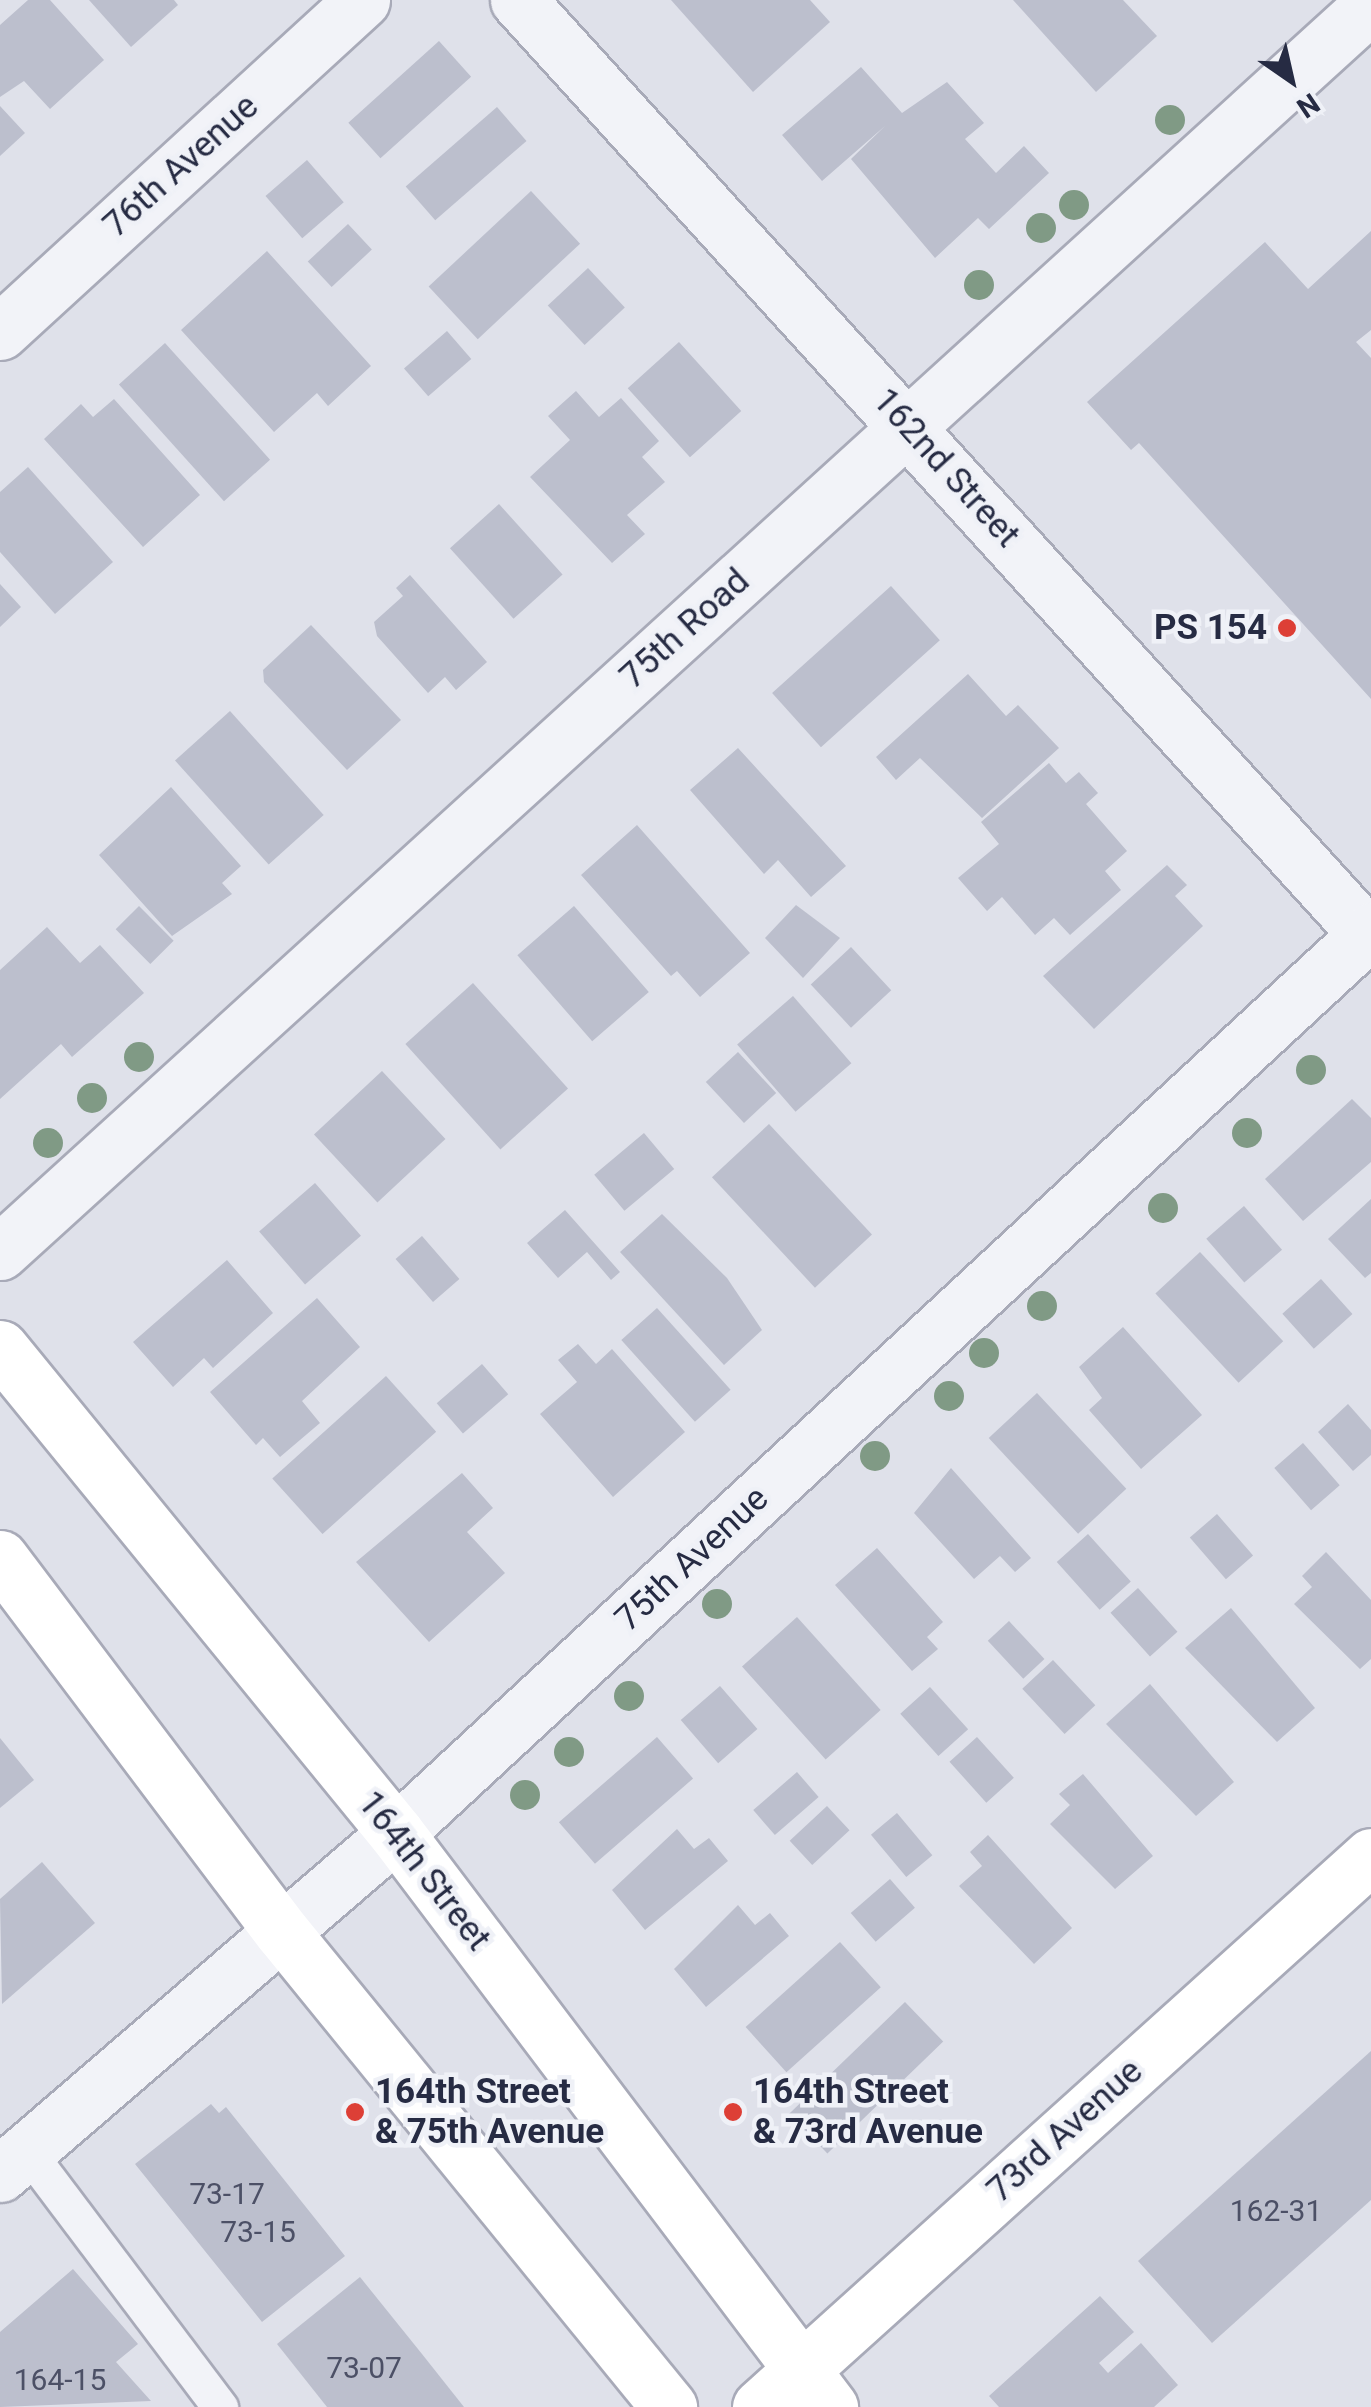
<!DOCTYPE html>
<html>
<head>
<meta charset="utf-8">
<style>
  body { margin:0 }
  #map { position:relative; width:1371px; height:2407px; overflow:hidden; background:#dfe1ea; font-family:Roboto,sans-serif }
  div>[style] { position:absolute }
  [style*='--x'] { left:calc(var(--x)*1px); top:calc(var(--y)*1px); width:calc(var(--w)*1px); rotate:calc(var(--a)*1deg) }
  .building>* { inset:0; background:#bcbfcd; transform-origin:0 0 }
  .roads { filter:drop-shadow(2px 0 #a8aab8) drop-shadow(-2px 0 #a8aab8) drop-shadow(0 2px #a8aab8) drop-shadow(0 -2px #a8aab8) }
  .lane>* { height:35px; margin:-17.5px; padding:0 17.5px; transform-origin:17.5px; border-radius:17.5px; background:#f2f3f8 }
  .street>* { height:55px; margin:-27.5px; padding:0 27.5px; transform-origin:27.5px; border-radius:27.5px; background:#f2f3f8 }
  .secondary>* { height:55px; margin:-27.5px; padding:0 27.5px; transform-origin:27.5px; border-radius:27.5px; background:#fff }
  .trees>* { width:30px; height:30px; margin:-15px; border-radius:50%; background:#809a85 }
  .dots>* { width:28px; height:28px; translate:-50% -50%; box-sizing:border-box; border:5px solid #eff1f7; border-radius:50% }
  span { translate:-50% -50%; white-space:nowrap; text-align:center; line-height:1.15; -webkit-text-stroke:9px #eff1f7; paint-order:stroke }
  .number-label { font-size:30px; color:#4c5066 }
  .number-label span { -webkit-text-stroke-width:0 }
  .street-label { font-size:35px; color:#262b43 }
  .poi-label { font-size:35px; color:#262b43; font-weight:700 }
  .right { translate:-100% -50%; text-align:right }
  .left { translate:0 -50%; text-align:left }
  .north { position:absolute; left:1241px; top:30px; width:100px; height:100px; -webkit-text-stroke:8px #eff1f7; paint-order:stroke; rotate:146deg; font-size:28px; font-weight:700; line-height:40px; text-align:center; color:#262b43 }
  .north::after { content:''; display:block; margin:auto; width:35px; height:45px; background:#262b43; clip-path:polygon(50% 0,100% 100%,50% 72%,0 100%) }
</style>
</head>
<body>
<div id="map">
  <div class="building">
    <i style="clip-path:polygon(28px 0,50px 0,104px 60px,50px 109px,24px 81px,0 97px,0 25px)"></i>
    <i style="clip-path:polygon(89px 0,174px 0,178px 5px,131px 47px)"></i>
    <i style="clip-path:polygon(671px 0,810px 0,830px 22px,753px 92px)"></i>
    <i style="clip-path:polygon(1013px 0,1123px 0,1157px 36px,1096px 92px)"></i>
    <i style="left:439px;top:41px;width:48px;height:122px;rotate:48deg"></i>
    <i style="clip-path:polygon(861px 67px,902px 113px,947px 82px,984px 123px,965px 139px,996px 173px,1024px 146px,1049px 173px,989px 229px,978px 218px,935px 258px,851px 159px,885px 126px,822px 181px,782px 135px)"></i>
    <i style="clip-path:polygon(0 106px,25px 133px,0 156px)"></i>
    <i style="left:497px;top:107px;width:45px;height:121px;rotate:49deg"></i>
    <i style="left:307px;top:160px;width:56px;height:55px;rotate:49deg"></i>
    <i style="left:531px;top:191px;width:72px;height:140px;rotate:47deg"></i>
    <i style="left:348px;top:224px;width:35px;height:55px;rotate:47deg"></i>
    <i style="clip-path:polygon(1371px 231px,1371px 330px,1356px 342px,1371px 358px,1371px 699px,1139px 443px,1131px 450px,1087px 402px,1265px 242px,1308px 289px)"></i>
    <i style="clip-path:polygon(267px 251px,371px 366px,328px 406px,317px 393px,274px 432px,181px 330px)"></i>
    <i style="left:588px;top:268px;width:54px;height:55px;rotate:47deg"></i>
    <i style="left:447px;top:331px;width:37px;height:57px;rotate:49deg"></i>
    <i style="left:679px;top:342px;width:93px;height:69px;rotate:48deg"></i>
    <i style="left:165px;top:343px;width:157px;height:62px;rotate:48deg"></i>
    <i style="clip-path:polygon(576px 391px,599px 417px,621px 398px,659px 441px,642px 457px,665px 482px,627px 515px,645px 534px,612px 563px,530px 477px,570px 440px,548px 416px)"></i>
    <i style="clip-path:polygon(114px 399px,200px 495px,143px 547px,44px 439px,81px 404px,93px 417px)"></i>
    <i style="clip-path:polygon(28px 467px,113px 562px,55px 614px,0 552px,0 492px)"></i>
    <i style="left:499px;top:504px;width:95px;height:66px;rotate:48deg"></i>
    <i style="clip-path:polygon(410px 575px,487px 662px,456px 690px,445px 677px,428px 693px,377px 636px,374px 622px,403px 596px,396px 588px)"></i>
    <i style="clip-path:polygon(0 584px,21px 607px,0 627px)"></i>
    <i style="left:891px;top:586px;width:73px;height:160px;rotate:48deg"></i>
    <i style="clip-path:polygon(311px 625px,401px 720px,347px 770px,264px 682px,263px 670px)"></i>
    <i style="clip-path:polygon(968px 674px,1006px 716px,1018px 705px,1059px 748px,982px 818px,920px 758px,896px 780px,876px 757px)"></i>
    <i style="left:230px;top:711px;width:140px;height:74px;rotate:48deg"></i>
    <i style="clip-path:polygon(738px 748px,846px 866px,811px 897px,778px 860px,764px 874px,690px 790px)"></i>
    <i style="clip-path:polygon(1049px 763px,1066px 783px,1079px 772px,1098px 793px,1086px 804px,1127px 851px,1105px 871px,1121px 890px,1070px 935px,1054px 918px,1035px 935px,1002px 897px,987px 911px,958px 878px,999px 844px,981px 822px)"></i>
    <i style="clip-path:polygon(171px 787px,241px 866px,222px 883px,232px 894px,172px 936px,99px 855px)"></i>
    <i style="clip-path:polygon(637px 825px,750px 953px,700px 997px,677px 971px,671px 976px,581px 875px)"></i>
    <i style="clip-path:polygon(1167px 865px,1187px 885px,1175px 896px,1203px 926px,1094px 1029px,1043px 976px)"></i>
    <i style="clip-path:polygon(796px 905px,840px 938px,803px 978px,765px 938px)"></i>
    <i style="left:139px;top:906px;width:49px;height:33px;rotate:45deg"></i>
    <i style="left:574px;top:906px;width:114px;height:75px;rotate:49deg"></i>
    <i style="clip-path:polygon(47px 927px,80px 963px,100px 945px,144px 993px,72px 1057px,61px 1044px,0 1099px,0 970px)"></i>
    <i style="left:851px;top:947px;width:59px;height:55px;rotate:47deg"></i>
    <i style="left:473px;top:983px;width:142px;height:91px;rotate:48deg"></i>
    <i style="left:793px;top:996px;width:89px;height:74px;rotate:49deg"></i>
    <i style="left:738px;top:1052px;width:56px;height:44px;rotate:47deg"></i>
    <i style="left:382px;top:1071px;width:93px;height:93px;rotate:47deg"></i>
    <i style="clip-path:polygon(1352px 1099px,1371px 1118px,1371px 1162px,1303px 1221px,1265px 1179px)"></i>
    <i style="left:769px;top:1124px;width:151px;height:78px;rotate:47deg"></i>
    <i style="left:644px;top:1133px;width:47px;height:65px;rotate:50deg"></i>
    <i style="left:315px;top:1183px;width:70px;height:74px;rotate:49deg"></i>
    <i style="clip-path:polygon(1371px 1199px,1371px 1273px,1365px 1278px,1328px 1239px)"></i>
    <i style="left:1244px;top:1206px;width:58px;height:50px;rotate:49deg"></i>
    <i style="clip-path:polygon(565px 1210px,620px 1272px,611px 1280px,587px 1252px,558px 1278px,527px 1243px)"></i>
    <i style="clip-path:polygon(662px 1214px,727px 1278px,762px 1330px,724px 1365px,620px 1252px)"></i>
    <i style="left:422px;top:1236px;width:57px;height:35px;rotate:49deg"></i>
    <i style="left:1200px;top:1252px;width:122px;height:61px;rotate:47deg"></i>
    <i style="clip-path:polygon(227px 1260px,273px 1313px,213px 1368px,204px 1358px,173px 1387px,133px 1342px)"></i>
    <i style="left:1321px;top:1279px;width:47px;height:52px;rotate:48deg"></i>
    <i style="clip-path:polygon(317px 1298px,360px 1347px,302px 1401px,320px 1423px,280px 1457px,263px 1438px,256px 1445px,210px 1392px)"></i>
    <i style="left:657px;top:1308px;width:110px;height:48px;rotate:48deg"></i>
    <i style="clip-path:polygon(1123px 1327px,1202px 1415px,1141px 1469px,1089px 1410px,1102px 1398px,1079px 1367px)"></i>
    <i style="clip-path:polygon(578px 1344px,596px 1364px,612px 1349px,685px 1432px,613px 1497px,540px 1414px,577px 1382px,558px 1360px)"></i>
    <i style="left:482px;top:1364px;width:40px;height:60px;rotate:49deg"></i>
    <i style="left:386px;top:1376px;width:75px;height:153px;rotate:48deg"></i>
    <i style="left:1037px;top:1393px;width:131px;height:66px;rotate:47deg"></i>
    <i style="clip-path:polygon(1348px 1404px,1371px 1430px,1371px 1455px,1353px 1471px,1318px 1432px)"></i>
    <i style="left:1303px;top:1443px;width:56px;height:38px;rotate:49deg"></i>
    <i style="clip-path:polygon(951px 1468px,1031px 1558px,1015px 1572px,1000px 1556px,974px 1579px,914px 1513px)"></i>
    <i style="clip-path:polygon(462px 1473px,493px 1508px,467px 1532px,505px 1573px,429px 1642px,356px 1562px)"></i>
    <i style="left:1217px;top:1514px;width:55px;height:36px;rotate:49deg"></i>
    <i style="left:1088px;top:1534px;width:64px;height:42px;rotate:48deg"></i>
    <i style="clip-path:polygon(877px 1548px,943px 1622px,927px 1637px,938px 1649px,912px 1671px,835px 1585px)"></i>
    <i style="clip-path:polygon(1326px 1552px,1371px 1600px,1371px 1659px,1360px 1669px,1294px 1604px,1312px 1587px,1302px 1576px)"></i>
    <i style="left:1138px;top:1588px;width:59px;height:37px;rotate:48deg"></i>
    <i style="clip-path:polygon(1231px 1608px,1315px 1708px,1277px 1742px,1185px 1648px)"></i>
    <i style="left:797px;top:1617px;width:125px;height:74px;rotate:48deg"></i>
    <i style="left:1009px;top:1621px;width:52px;height:29px;rotate:47deg"></i>
    <i style="left:1053px;top:1660px;width:62px;height:42px;rotate:47deg"></i>
    <i style="clip-path:polygon(1150px 1684px,1234px 1782px,1196px 1816px,1106px 1724px)"></i>
    <i style="left:720px;top:1686px;width:57px;height:52px;rotate:49deg"></i>
    <i style="left:930px;top:1687px;width:57px;height:40px;rotate:48deg"></i>
    <i style="left:657px;top:1737px;width:55px;height:130px;rotate:49deg"></i>
    <i style="left:977px;top:1737px;width:55px;height:37px;rotate:48deg"></i>
    <i style="clip-path:polygon(0 1738px,34px 1780px,0 1808px)"></i>
    <i style="left:797px;top:1772px;width:33px;height:58px;rotate:49deg"></i>
    <i style="clip-path:polygon(1083px 1774px,1153px 1856px,1115px 1889px,1050px 1824px,1070px 1805px,1059px 1794px)"></i>
    <i style="left:827px;top:1806px;width:33px;height:51px;rotate:47deg"></i>
    <i style="left:897px;top:1813px;width:55px;height:34px;rotate:50deg"></i>
    <i style="clip-path:polygon(677px 1829px,694px 1849px,709px 1838px,728px 1861px,645px 1930px,612px 1890px)"></i>
    <i style="clip-path:polygon(988px 1835px,1072px 1928px,1034px 1964px,959px 1886px,982px 1866px,970px 1852px)"></i>
    <i style="clip-path:polygon(42px 1862px,95px 1923px,2px 2004px,0 1899px)"></i>
    <i style="left:890px;top:1879px;width:38px;height:52px;rotate:49deg"></i>
    <i style="clip-path:polygon(738px 1905px,755px 1925px,770px 1913px,789px 1936px,706px 2007px,674px 1969px)"></i>
    <i style="left:840px;top:1942px;width:61px;height:127px;rotate:48deg"></i>
    <i style="left:905px;top:2002px;width:55px;height:161px;rotate:46deg"></i>
    <i style="clip-path:polygon(1371px 2051px,1371px 2200px,1212px 2343px,1138px 2261px)"></i>
    <i style="clip-path:polygon(211px 2104px,219px 2113px,226px 2107px,345px 2256px,262px 2322px,135px 2164px)"></i>
    <i style="clip-path:polygon(73px 2269px,138px 2344px,116px 2362px,151px 2401px,0 2407px,0 2332px)"></i>
    <i style="clip-path:polygon(360px 2277px,422px 2354px,464px 2407px,327px 2407px,277px 2344px)"></i>
    <i style="clip-path:polygon(1100px 2296px,1134px 2332px,1099px 2363px,1108px 2373px,1141px 2343px,1178px 2385px,1154px 2407px,999px 2407px,989px 2396px)"></i>
  </div>
  <div class="roads">
    <div class="lane">
      <i style="--x:27;--y:2151;--w:321;--a:53"></i>
    </div>
    <div class="street">
      <i style="--x:518;--y:0;--w:1269;--a:47.75"></i>
      <i style="--x:0;--y:332;--w:491;--a:-42.5"></i>
      <i style="--x:0;--y:1252;--w:1853;--a:-42.29"></i>
      <i style="--x:0;--y:2174;--w:523;--a:-40.73"></i>
      <i style="--x:396;--y:1833;--w:1329;--a:-42.8"></i>
    </div>
    <div class="secondary">
      <i style="--x:0;--y:1348;--w:626;--a:50.77"></i>
      <i style="--x:396;--y:1833;--w:720;--a:52.91"></i>
      <i style="--x:0;--y:1558;--w:468;--a:53"></i>
      <i style="--x:282;--y:1932;--w:613;--a:50.83"></i>
      <i style="--x:760;--y:2407;--w:823;--a:-42.04"></i>
    </div>
  </div>
  <div class="trees">
    <i style="left:1170px;top:120px"></i>
    <i style="left:1074px;top:205px"></i>
    <i style="left:1041px;top:228px"></i>
    <i style="left:979px;top:285px"></i>
    <i style="left:139px;top:1057px"></i>
    <i style="left:1311px;top:1070px"></i>
    <i style="left:92px;top:1098px"></i>
    <i style="left:1247px;top:1133px"></i>
    <i style="left:48px;top:1143px"></i>
    <i style="left:1163px;top:1208px"></i>
    <i style="left:1042px;top:1306px"></i>
    <i style="left:984px;top:1353px"></i>
    <i style="left:949px;top:1396px"></i>
    <i style="left:875px;top:1456px"></i>
    <i style="left:717px;top:1604px"></i>
    <i style="left:629px;top:1696px"></i>
    <i style="left:569px;top:1752px"></i>
    <i style="left:525px;top:1795px"></i>
  </div>
  <div class="dots">
    <i style="left:1287px;top:628px;background:#dd3f36"></i>
    <i style="left:355px;top:2112px;background:#dd3f36"></i>
    <i style="left:733px;top:2112px;background:#dd3f36"></i>
  </div>
  <div class="number-label">
    <span style="left:227px;top:2194px">73-17</span>
    <span style="left:1276px;top:2211px">162-31</span>
    <span style="left:258px;top:2232px">73-15</span>
    <span style="left:364px;top:2368px">73-07</span>
    <span style="left:60px;top:2380px">164-15</span>
  </div>
  <div class="street-label">
    <span style="left:181px;top:166px;rotate:-42deg">76th Avenue</span>
    <span style="left:946px;top:468px;rotate:48deg">162nd Street</span>
    <span style="left:685px;top:629px;rotate:-42deg">75th Road</span>
    <span style="left:692px;top:1559px;rotate:-43deg">75th Avenue</span>
    <span style="left:424px;top:1871px;rotate:52deg">164th Street</span>
    <span style="left:1065px;top:2131px;rotate:-42deg">73rd Avenue</span>
  </div>
  <div class="poi-label">
    <span class="right" style="left:1267px;top:628px">PS 154</span>
    <span class="left" style="left:375px;top:2112px">164th Street<br>&amp; 75th Avenue</span>
    <span class="left" style="left:753px;top:2112px">164th Street<br>&amp; 73rd Avenue</span>
  </div>
  <div class="north">N</div>
</div>
</body>
</html>
